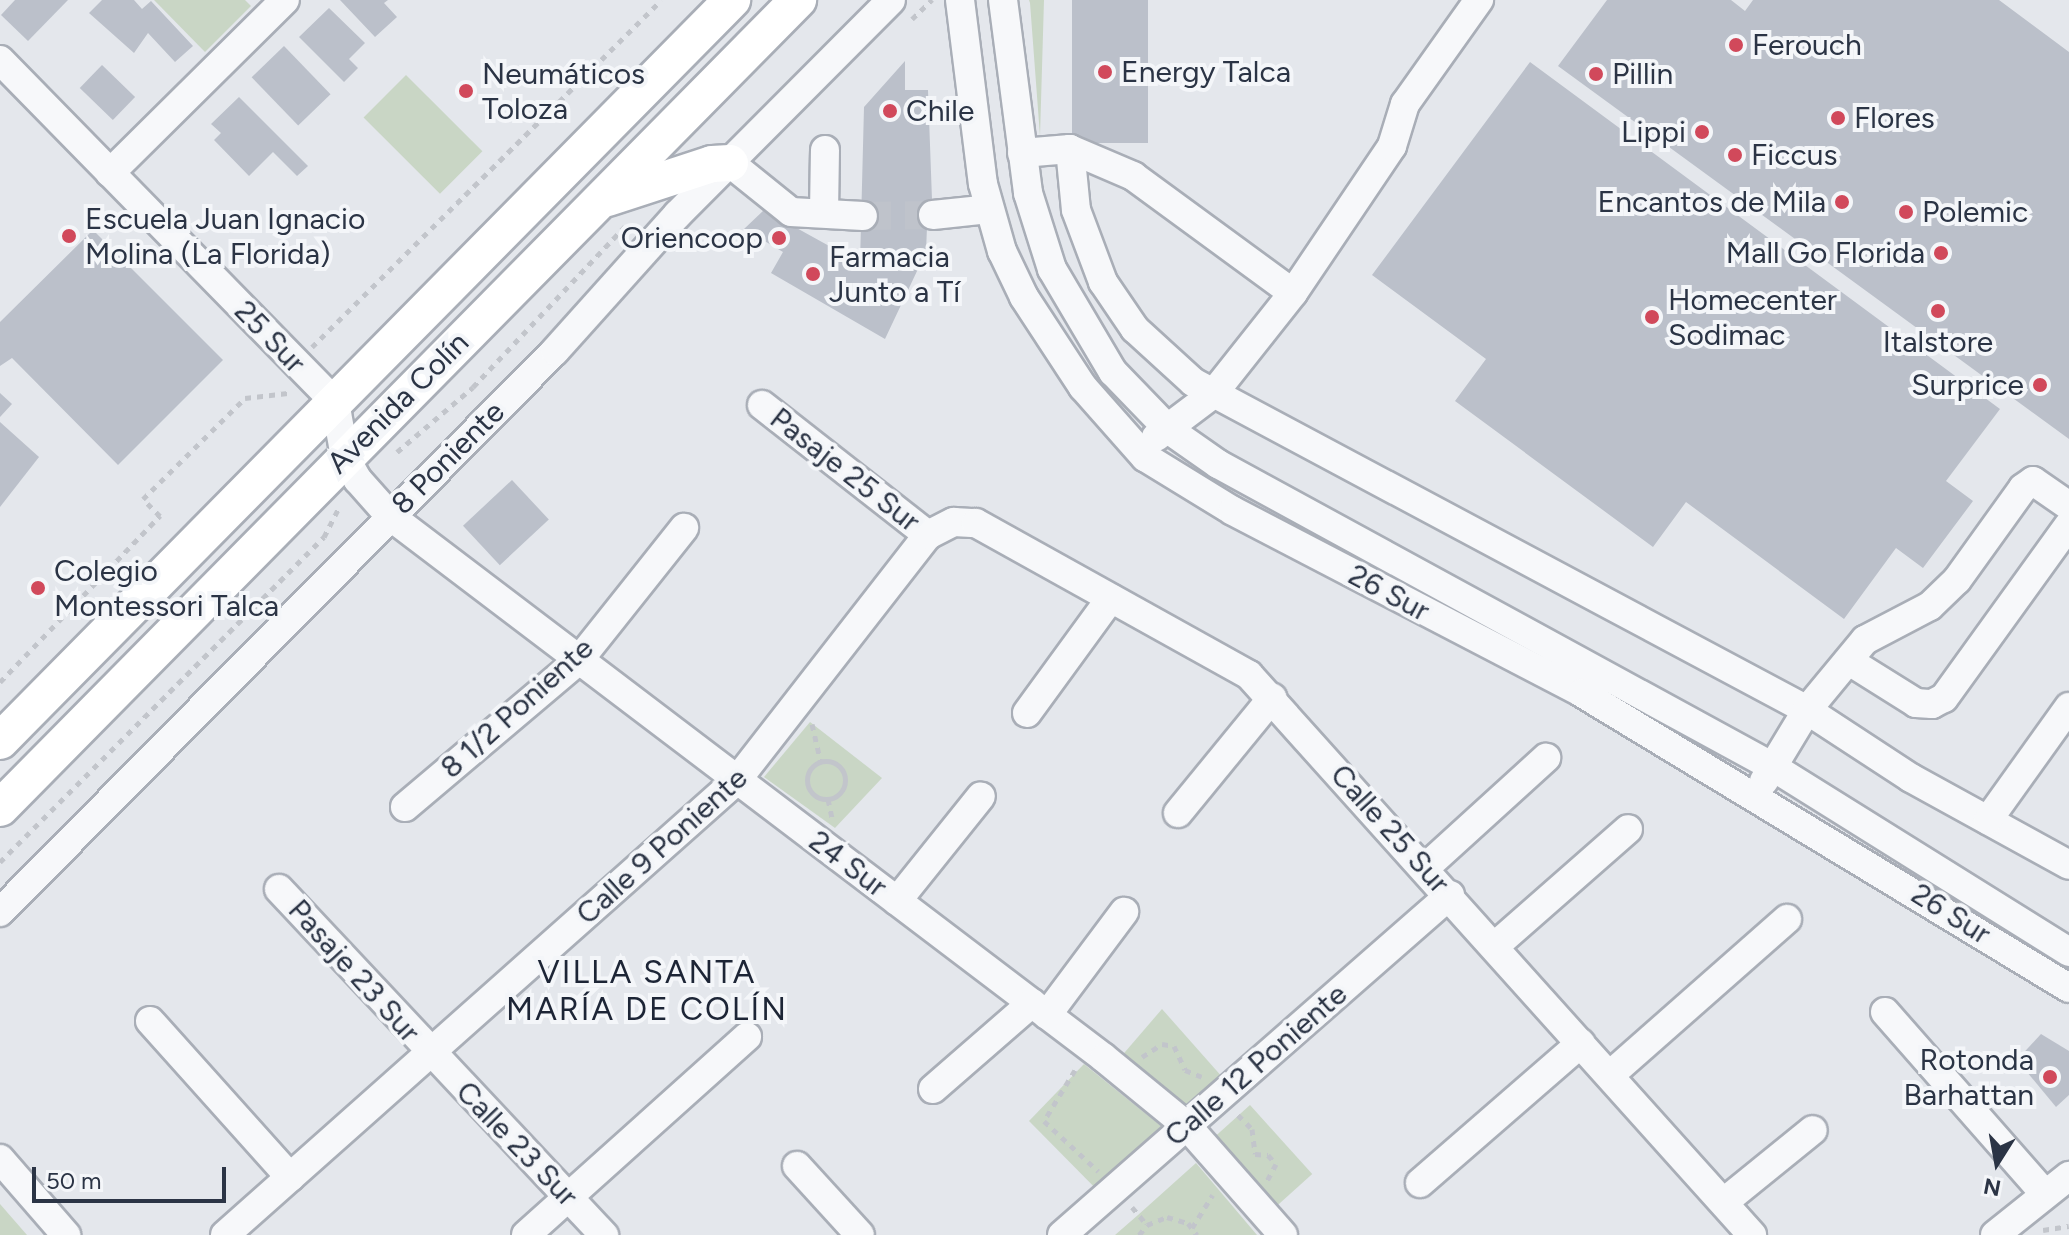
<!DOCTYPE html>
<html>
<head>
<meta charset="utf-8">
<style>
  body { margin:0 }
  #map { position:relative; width:2069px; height:1235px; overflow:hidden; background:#e4e7ec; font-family:Figtree,sans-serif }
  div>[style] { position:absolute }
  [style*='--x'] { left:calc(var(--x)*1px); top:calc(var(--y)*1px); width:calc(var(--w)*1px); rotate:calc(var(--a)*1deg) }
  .green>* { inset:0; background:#c9d6c5; transform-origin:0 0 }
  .building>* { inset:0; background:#bbc0ca; transform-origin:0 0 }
  .minor-tunnel>* { height:28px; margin-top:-14px; transform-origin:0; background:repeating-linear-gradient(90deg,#bfc3cb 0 28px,transparent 0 42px) }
  .path>* { height:5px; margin-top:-2.5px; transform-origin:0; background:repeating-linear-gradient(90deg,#c2c5cb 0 6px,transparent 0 12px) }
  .path>.ring { margin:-2.5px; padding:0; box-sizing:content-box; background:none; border:5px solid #c2c5cb; border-radius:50% }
  .roads { filter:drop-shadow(2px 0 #a9aeb7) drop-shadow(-2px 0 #a9aeb7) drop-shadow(0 2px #a9aeb7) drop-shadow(0 -2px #a9aeb7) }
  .minor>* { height:28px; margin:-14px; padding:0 14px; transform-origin:14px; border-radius:14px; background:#f7f8fa }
  .major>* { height:36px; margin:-18px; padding:0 18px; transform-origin:18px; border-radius:18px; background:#fff }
  .dots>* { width:22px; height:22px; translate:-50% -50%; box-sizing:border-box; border:4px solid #f4f6f9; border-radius:50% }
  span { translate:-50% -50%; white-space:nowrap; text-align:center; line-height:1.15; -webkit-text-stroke:8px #f4f6f9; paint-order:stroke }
  .poi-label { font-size:30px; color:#2b3445 }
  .left { translate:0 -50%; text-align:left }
  .right { translate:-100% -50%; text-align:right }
  .street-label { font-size:30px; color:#2b3445 }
  .neighbourhood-label { font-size:32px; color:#1d2536; letter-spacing:2px }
  .north { position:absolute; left:1957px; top:1123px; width:80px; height:80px; -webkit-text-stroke:6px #f4f6f9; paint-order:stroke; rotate:191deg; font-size:22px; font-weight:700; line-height:32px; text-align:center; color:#2b3445 }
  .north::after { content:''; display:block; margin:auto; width:28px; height:36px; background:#2b3445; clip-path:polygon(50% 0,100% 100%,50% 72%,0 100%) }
  .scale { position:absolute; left:32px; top:1167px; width:194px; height:36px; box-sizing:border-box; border:4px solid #2b3445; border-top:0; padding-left:10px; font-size:24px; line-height:28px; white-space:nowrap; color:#2b3445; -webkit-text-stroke:6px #f4f6f9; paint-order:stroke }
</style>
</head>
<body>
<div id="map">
  <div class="green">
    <i style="clip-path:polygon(154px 0,245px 0,251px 6px,205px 52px)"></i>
    <i style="clip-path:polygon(1029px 0,1044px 0,1040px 136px,1030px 3px)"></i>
    <i style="left:406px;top:75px;width:108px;height:60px;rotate:45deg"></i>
    <i style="clip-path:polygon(810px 722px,882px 778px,835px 828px,764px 777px)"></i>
    <i style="clip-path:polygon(1162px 1009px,1239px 1096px,1196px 1134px,1113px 1066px)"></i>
    <i style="clip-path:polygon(1084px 1064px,1182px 1143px,1112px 1205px,1029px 1121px)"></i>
    <i style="left:1250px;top:1105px;width:93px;height:56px;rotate:48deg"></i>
    <i style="clip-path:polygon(1196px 1163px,1257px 1235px,1115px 1235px,1138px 1215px)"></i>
    <i style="clip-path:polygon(0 1204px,27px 1235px,0 1235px)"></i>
  </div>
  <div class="building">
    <i style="clip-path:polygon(15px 0,68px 0,28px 41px,1px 15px)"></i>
    <i style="clip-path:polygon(102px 0,134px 0,142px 9px,151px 1px,193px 46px,175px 62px,148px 33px,134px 53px,89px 13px)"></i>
    <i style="clip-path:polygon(340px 0,388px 0,384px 3px,397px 17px,375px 37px)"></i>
    <i style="left:1072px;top:0;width:76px;height:143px"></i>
    <i style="clip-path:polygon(1607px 0,1731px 0,1745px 11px,1753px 0,1999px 0,2069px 52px,2069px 439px,1558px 66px)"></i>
    <i style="clip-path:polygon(329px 8px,365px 43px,349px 59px,358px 68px,344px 82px,299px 37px)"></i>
    <i style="left:284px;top:46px;width:67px;height:45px;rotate:46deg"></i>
    <i style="clip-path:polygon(905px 61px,905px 90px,928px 90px,933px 227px,927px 227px,926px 252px,885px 339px,771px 273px,783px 252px,744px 229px,764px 210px,860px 263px,864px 107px)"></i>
    <i style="clip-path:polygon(1530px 62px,2000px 409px,1946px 481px,1973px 501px,1923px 568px,1896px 548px,1844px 619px,1686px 502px,1653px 547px,1455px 401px,1486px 359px,1372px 275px)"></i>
    <i style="left:102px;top:65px;width:46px;height:32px;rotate:44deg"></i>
    <i style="clip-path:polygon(239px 97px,308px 166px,297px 176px,273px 152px,249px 176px,214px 140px,221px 133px,211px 124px)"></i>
    <i style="clip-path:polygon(93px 230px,223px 360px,118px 465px,12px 358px,0 366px,0 322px)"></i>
    <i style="clip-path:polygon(0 393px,12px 404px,0 417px)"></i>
    <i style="clip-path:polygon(0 422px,39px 457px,0 507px)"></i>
    <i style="left:512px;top:480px;width:54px;height:67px;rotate:47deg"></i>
    <i style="clip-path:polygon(2041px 1034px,2069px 1051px,2069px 1095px,2056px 1107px,2017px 1060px)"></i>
  </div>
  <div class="minor-tunnel">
    <i style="--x:863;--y:216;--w:70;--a:-0.8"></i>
  </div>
  <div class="path">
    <i style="--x:912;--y:19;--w:28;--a:-44"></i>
    <i style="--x:312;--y:347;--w:492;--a:-44.8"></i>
    <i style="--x:397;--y:452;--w:100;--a:-40.5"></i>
    <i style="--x:473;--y:387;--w:221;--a:-46.6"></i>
    <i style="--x:0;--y:682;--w:231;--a:-46.1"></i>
    <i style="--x:160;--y:516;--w:24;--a:-135"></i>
    <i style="--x:143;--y:499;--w:144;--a:-44.7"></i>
    <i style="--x:245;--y:398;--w:43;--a:-6.6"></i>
    <i style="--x:812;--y:724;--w:39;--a:77"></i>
    <i class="ring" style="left:807px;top:761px;width:33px;height:33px"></i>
    <i style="--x:828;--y:799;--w:19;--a:78"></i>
    <i style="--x:0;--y:862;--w:459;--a:-45.1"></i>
    <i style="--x:324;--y:537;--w:31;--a:-63"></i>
    <i style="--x:1142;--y:1057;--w:24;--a:-33"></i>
    <i style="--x:1162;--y:1044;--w:12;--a:9"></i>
    <i style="--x:1174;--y:1046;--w:26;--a:65"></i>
    <i style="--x:1185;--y:1070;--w:18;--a:22"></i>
    <i style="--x:1075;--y:1070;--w:60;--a:121.3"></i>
    <i style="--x:1044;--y:1121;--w:74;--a:42.8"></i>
    <i style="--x:1238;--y:1115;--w:20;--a:45"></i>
    <i style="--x:1252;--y:1129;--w:25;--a:83"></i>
    <i style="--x:1255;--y:1154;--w:13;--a:4"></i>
    <i style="--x:1268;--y:1155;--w:12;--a:48"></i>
    <i style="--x:1276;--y:1164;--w:19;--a:118"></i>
    <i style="--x:1132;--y:1207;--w:23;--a:50"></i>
    <i style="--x:1192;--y:1228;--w:39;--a:-58"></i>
    <i style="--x:2043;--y:1230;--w:26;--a:-9"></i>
    <i style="--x:1139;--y:1235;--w:13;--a:-51"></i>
    <i style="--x:1147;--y:1225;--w:22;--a:-22"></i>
    <i style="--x:1167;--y:1217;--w:22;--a:16"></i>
    <i style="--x:1188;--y:1223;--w:15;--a:53"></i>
  </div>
  <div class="roads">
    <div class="minor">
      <i style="--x:960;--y:0;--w:185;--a:82.9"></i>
      <i style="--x:983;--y:184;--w:70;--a:74.2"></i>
      <i style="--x:1002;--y:251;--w:51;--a:64.4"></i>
      <i style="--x:1024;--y:297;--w:108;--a:56.8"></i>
      <i style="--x:1083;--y:387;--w:94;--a:48.5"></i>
      <i style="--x:1145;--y:457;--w:103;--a:31.5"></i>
      <i style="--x:1233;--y:511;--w:394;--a:27.5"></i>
      <i style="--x:1582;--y:693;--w:569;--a:31.21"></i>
      <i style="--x:1003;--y:0;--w:195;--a:82.6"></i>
      <i style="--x:1028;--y:193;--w:80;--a:72.5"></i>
      <i style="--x:1052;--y:269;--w:120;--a:59.4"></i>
      <i style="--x:1113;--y:372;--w:79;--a:46"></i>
      <i style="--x:1168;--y:429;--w:61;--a:35"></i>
      <i style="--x:1218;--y:464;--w:632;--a:28.63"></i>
      <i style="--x:1773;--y:767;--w:349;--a:32"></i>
      <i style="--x:0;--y:60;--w:479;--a:45.6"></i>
      <i style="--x:335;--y:402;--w:56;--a:79.7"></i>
      <i style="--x:345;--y:457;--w:26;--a:61"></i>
      <i style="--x:358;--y:480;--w:48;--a:48.4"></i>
      <i style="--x:390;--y:516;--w:896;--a:37.2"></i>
      <i style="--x:1104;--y:1058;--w:107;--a:39.3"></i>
      <i style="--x:1187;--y:1126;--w:145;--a:48.6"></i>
      <i style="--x:1070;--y:149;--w:61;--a:84.4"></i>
      <i style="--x:1076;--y:210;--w:77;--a:69.4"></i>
      <i style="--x:1103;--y:282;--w:57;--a:55.8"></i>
      <i style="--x:1135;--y:329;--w:79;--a:42.4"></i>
      <i style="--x:1193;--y:382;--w:696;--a:28.11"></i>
      <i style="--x:1807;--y:710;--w:124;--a:33.2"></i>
      <i style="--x:1911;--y:778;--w:180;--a:28.8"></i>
      <i style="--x:1022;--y:153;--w:48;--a:-4.8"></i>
      <i style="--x:1070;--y:149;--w:69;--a:23.2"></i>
      <i style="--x:1133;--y:176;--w:198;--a:36.2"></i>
      <i style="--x:730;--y:163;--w:78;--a:38.8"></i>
      <i style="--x:791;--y:212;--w:72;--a:3.2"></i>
      <i style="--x:110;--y:173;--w:246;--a:-44.7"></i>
      <i style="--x:824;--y:213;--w:63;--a:-89.1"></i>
      <i style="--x:933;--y:215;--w:56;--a:-6.1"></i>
      <i style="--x:762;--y:405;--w:211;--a:38.1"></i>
      <i style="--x:1156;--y:437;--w:71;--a:-37"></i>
      <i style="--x:1213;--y:394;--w:129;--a:-51.6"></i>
      <i style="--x:1293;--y:293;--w:177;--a:-56"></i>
      <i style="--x:1392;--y:146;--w:44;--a:-72.8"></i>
      <i style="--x:1405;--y:104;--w:128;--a:-54.6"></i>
      <i style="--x:1849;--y:661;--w:79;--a:32.1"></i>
      <i style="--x:1916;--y:703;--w:16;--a:4"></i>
      <i style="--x:1932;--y:704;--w:13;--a:-27"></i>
      <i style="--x:1944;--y:698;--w:213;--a:-54.2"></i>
      <i style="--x:1027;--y:713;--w:142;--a:-53.9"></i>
      <i style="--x:1764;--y:781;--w:83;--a:-58.8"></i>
      <i style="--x:1807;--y:710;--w:91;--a:-50.4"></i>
      <i style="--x:1865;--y:640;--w:73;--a:-27.6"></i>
      <i style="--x:1930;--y:606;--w:37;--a:-44"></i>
      <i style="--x:1957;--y:580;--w:113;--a:-54.3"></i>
      <i style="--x:2023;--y:488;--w:12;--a:-35"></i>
      <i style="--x:2033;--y:481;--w:44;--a:34.8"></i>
      <i style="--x:405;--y:807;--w:228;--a:-40.2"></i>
      <i style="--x:579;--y:660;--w:169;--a:-51.5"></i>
      <i style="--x:1178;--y:813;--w:149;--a:-50.7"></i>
      <i style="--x:1988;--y:820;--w:139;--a:-54.4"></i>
      <i style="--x:1425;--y:868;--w:164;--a:-42.3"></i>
      <i style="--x:279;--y:889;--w:475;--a:46.8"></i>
      <i style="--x:897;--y:901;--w:134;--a:-51.3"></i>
      <i style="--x:0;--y:912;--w:789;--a:-45.31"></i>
      <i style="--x:555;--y:351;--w:183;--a:-48.1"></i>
      <i style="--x:677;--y:215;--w:303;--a:-45.1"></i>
      <i style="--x:1495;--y:946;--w:177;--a:-41.3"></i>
      <i style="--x:1885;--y:1012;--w:240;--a:48.7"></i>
      <i style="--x:1047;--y:1015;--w:129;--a:-53.2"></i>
      <i style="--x:150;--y:1021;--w:210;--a:48.1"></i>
      <i style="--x:1610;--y:1075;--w:236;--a:-41.4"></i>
      <i style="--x:933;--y:1089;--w:131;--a:-41"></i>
      <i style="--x:0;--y:1159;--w:101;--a:49"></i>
      <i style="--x:797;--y:1166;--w:93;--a:47.6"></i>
      <i style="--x:1420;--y:1183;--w:213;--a:-41"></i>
      <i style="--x:1724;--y:1202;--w:114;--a:-39"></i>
      <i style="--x:225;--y:1235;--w:685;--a:-41.63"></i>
      <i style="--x:737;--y:780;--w:311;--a:-52.1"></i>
      <i style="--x:928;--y:535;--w:29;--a:-27"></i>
      <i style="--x:954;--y:522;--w:22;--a:3"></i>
      <i style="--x:976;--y:523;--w:312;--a:29.1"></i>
      <i style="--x:1249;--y:675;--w:753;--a:48.07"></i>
      <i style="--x:526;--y:1235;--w:297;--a:-41.9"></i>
      <i style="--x:1062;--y:1235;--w:516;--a:-41.23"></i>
      <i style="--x:1995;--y:1235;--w:95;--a:-38.6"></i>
    </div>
    <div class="major">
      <i style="--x:608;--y:198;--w:109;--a:-18.1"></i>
      <i style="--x:712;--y:164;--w:18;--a:-3"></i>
      <i style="--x:0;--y:741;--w:1042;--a:-45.35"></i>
      <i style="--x:0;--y:808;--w:1136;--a:-45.36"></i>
    </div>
  </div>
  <div class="dots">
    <i style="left:1736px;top:45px;background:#d1495b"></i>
    <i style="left:1105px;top:72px;background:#d1495b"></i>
    <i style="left:1596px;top:74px;background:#d1495b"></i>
    <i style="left:466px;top:91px;background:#d1495b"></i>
    <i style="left:890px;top:111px;background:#d1495b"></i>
    <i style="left:1838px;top:118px;background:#d1495b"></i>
    <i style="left:1702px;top:132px;background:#d1495b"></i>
    <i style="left:1735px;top:155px;background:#d1495b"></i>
    <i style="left:1842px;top:202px;background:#d1495b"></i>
    <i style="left:1906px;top:212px;background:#d1495b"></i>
    <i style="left:69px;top:236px;background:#d1495b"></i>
    <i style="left:779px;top:238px;background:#d1495b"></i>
    <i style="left:1941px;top:253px;background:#d1495b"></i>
    <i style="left:813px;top:274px;background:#d1495b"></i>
    <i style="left:1938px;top:311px;background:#d1495b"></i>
    <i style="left:1652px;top:317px;background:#d1495b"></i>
    <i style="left:2040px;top:385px;background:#d1495b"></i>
    <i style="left:38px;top:588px;background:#d1495b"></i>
    <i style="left:2050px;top:1077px;background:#d1495b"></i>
  </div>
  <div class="poi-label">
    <span class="left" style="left:1752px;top:45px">Ferouch</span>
    <span class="left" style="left:1121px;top:72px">Energy Talca</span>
    <span class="left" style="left:482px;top:91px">Neumáticos<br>Toloza</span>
    <span class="left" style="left:1612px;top:74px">Pillin</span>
    <span class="left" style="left:906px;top:111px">Chile</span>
    <span class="left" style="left:1854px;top:118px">Flores</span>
    <span class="right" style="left:1686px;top:132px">Lippi</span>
    <span class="left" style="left:1751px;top:155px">Ficcus</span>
    <span class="right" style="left:1826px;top:202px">Encantos de Mila</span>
    <span class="left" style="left:1922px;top:212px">Polemic</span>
    <span class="left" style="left:85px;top:236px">Escuela Juan Ignacio<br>Molina (La Florida)</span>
    <span class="right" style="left:763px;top:238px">Oriencoop</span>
    <span class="right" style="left:1925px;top:253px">Mall Go Florida</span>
    <span class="left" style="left:829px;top:274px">Farmacia<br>Junto a Tí</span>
    <span class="left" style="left:1668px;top:317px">Homecenter<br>Sodimac</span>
    <span style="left:1938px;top:342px">Italstore</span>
    <span class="right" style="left:2024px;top:385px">Surprice</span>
    <span class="left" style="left:54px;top:588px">Colegio<br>Montessori Talca</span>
    <span class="right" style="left:2034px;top:1077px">Rotonda<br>Barhattan</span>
  </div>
  <div class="street-label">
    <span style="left:270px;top:337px;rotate:46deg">25 Sur</span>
    <span style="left:398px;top:403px;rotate:-45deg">Avenida Colín</span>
    <span style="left:448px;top:458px;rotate:-45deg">8 Poniente</span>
    <span style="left:845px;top:470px;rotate:38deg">Pasaje 25 Sur</span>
    <span style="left:1389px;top:593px;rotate:28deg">26 Sur</span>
    <span style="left:517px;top:708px;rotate:-42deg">8 1/2 Poniente</span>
    <span style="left:1390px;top:829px;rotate:48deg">Calle 25 Sur</span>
    <span style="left:662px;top:846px;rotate:-42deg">Calle 9 Poniente</span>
    <span style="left:848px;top:864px;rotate:37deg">24 Sur</span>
    <span style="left:1951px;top:914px;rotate:32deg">26 Sur</span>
    <span style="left:354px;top:971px;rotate:48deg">Pasaje 23 Sur</span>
    <span style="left:1256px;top:1065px;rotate:-41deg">Calle 12 Poniente</span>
    <span style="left:517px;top:1144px;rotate:46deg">Calle 23 Sur</span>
  </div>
  <div class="neighbourhood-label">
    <span style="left:647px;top:991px">VILLA SANTA<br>MARÍA DE COLÍN</span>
  </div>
  <div class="north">N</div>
  <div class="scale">50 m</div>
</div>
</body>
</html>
